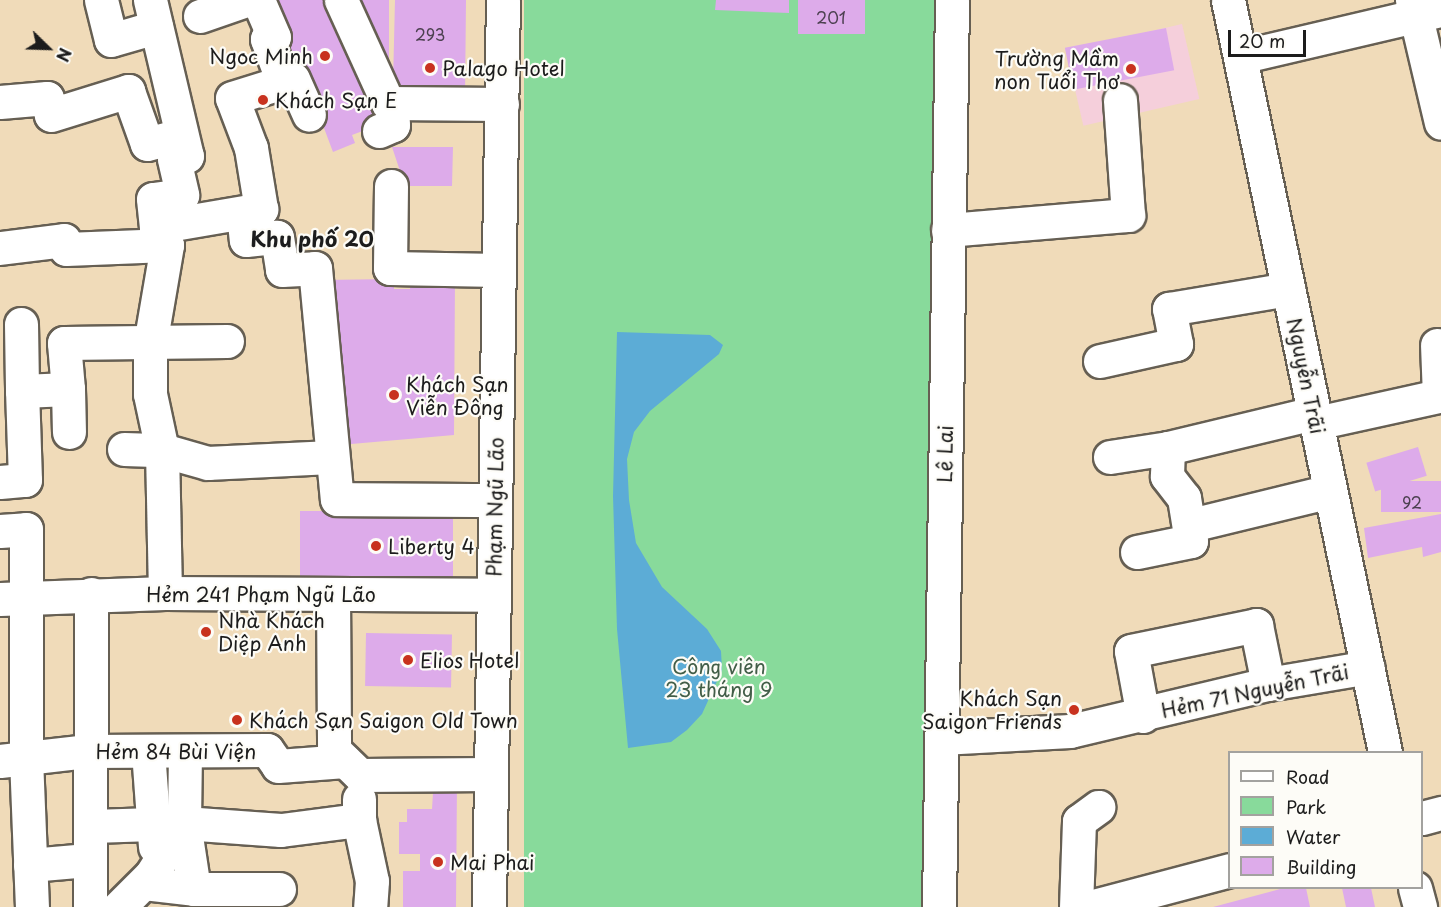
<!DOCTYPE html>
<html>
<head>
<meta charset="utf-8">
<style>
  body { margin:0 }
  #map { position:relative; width:1441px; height:907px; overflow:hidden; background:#f0dbb9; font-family:"Playpen Sans",sans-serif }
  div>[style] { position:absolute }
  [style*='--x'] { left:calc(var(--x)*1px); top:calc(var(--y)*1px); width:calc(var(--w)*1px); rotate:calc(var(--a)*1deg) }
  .built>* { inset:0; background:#f5cfdb; transform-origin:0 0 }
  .green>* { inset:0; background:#88da9b; transform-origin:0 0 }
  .water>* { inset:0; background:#5cacd6 }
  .building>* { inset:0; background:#ddabea; transform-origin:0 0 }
  .roads { filter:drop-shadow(2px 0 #665f53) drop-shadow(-2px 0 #665f53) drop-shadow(0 2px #665f53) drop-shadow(0 -2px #665f53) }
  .minor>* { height:33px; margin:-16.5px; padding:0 16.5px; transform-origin:16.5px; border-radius:16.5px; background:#fff }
  .major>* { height:33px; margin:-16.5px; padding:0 16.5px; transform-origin:16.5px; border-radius:16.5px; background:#fff }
  .dots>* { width:16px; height:16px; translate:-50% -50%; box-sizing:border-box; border:3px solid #fdfcf7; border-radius:50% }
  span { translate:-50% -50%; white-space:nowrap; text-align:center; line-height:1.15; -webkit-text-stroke:4.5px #fdfcf7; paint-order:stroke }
  .number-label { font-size:16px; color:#4c4050 }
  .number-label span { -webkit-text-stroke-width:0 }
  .poi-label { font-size:20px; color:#1c1c1c }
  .right { translate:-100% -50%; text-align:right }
  .left { translate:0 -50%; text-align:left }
  .street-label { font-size:20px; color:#1c1c1c }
  .park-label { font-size:20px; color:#425e48 }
  .neighbourhood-label { font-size:21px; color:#1c1c1c; font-weight:700 }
  .legend { position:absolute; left:1228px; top:751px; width:195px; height:138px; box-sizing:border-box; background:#fdfcf7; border:2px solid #a3a29f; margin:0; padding:8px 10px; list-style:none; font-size:18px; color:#1c1c1c }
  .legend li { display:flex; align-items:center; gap:12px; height:30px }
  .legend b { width:30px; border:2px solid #a3a29f }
  .north { position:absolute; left:18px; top:18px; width:60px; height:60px; -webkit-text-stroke:4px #fdfcf7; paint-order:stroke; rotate:113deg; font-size:16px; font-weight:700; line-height:24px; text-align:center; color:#1c1c1c }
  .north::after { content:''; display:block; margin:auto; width:21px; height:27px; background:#1c1c1c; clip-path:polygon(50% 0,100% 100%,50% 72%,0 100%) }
  .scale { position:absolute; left:1228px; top:30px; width:78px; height:27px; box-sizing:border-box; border:3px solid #1c1c1c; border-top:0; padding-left:8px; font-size:18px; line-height:21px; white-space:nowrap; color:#1c1c1c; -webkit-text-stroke:4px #fdfcf7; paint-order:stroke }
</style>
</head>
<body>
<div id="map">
  <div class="built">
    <i style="left:1182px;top:24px;width:77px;height:119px;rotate:77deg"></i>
  </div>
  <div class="green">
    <i style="left:524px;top:0;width:411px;height:907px"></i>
  </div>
  <div class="water">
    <i style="clip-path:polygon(617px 332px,710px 335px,723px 345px,719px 354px,650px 411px,634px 432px,627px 459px,629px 500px,636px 543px,662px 587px,707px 629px,721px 651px,722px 670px,702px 714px,687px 730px,671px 742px,628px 748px,617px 629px,613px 496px)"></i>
  </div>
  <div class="building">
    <i style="clip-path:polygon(266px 0,336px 0,389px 121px,352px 135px,355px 143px,333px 152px,321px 120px,283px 76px)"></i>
    <i style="clip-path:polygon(348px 0,389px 0,389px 74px)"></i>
    <i style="clip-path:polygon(395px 0,466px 0,465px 98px,399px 98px,399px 83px,393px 83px)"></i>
    <i style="clip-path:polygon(716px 0,789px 0,789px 13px,715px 10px)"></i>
    <i style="left:798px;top:0;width:67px;height:34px"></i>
    <i style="left:1166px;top:28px;width:43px;height:103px;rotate:79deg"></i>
    <i style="clip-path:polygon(392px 147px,453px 147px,452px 186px,405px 186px)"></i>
    <i style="clip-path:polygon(411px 278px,455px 279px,454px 435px,340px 445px,322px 280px,394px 279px,394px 289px,410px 289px)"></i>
    <i style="left:1418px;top:447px;width:30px;height:54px;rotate:73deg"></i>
    <i style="left:1441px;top:481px;width:31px;height:60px;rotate:90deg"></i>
    <i style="left:300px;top:511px;width:153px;height:70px"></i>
    <i style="clip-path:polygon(1441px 514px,1441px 552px,1423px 557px,1422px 547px,1368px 558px,1364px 528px)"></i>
    <i style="left:366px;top:633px;width:86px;height:53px;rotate:1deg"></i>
    <i style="clip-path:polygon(414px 780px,457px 781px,456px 907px,403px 907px,403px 871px,420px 871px,420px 854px,399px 854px,399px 822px,407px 822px,407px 809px,432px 809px,433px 793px,413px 793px)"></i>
    <i style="clip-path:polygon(1284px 888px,1306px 888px,1310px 907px,1213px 907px)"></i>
    <i style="clip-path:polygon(1342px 888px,1371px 888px,1375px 907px,1346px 907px)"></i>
  </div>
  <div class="roads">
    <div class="minor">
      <i style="--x:101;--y:0;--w:41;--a:76"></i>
      <i style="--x:111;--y:40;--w:47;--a:-16.1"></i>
      <i style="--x:150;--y:0;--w:160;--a:76.7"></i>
      <i style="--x:187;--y:156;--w:13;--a:167"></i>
      <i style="--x:174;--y:159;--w:37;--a:77"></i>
      <i style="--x:182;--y:195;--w:29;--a:172"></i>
      <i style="--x:153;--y:199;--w:28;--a:84"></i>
      <i style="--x:156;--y:227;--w:21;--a:59"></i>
      <i style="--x:167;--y:245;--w:100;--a:99.7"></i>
      <i style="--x:150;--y:344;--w:50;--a:90"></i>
      <i style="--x:150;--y:394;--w:57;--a:77.9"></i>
      <i style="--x:162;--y:450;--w:143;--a:88.8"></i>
      <i style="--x:341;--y:0;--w:113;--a:65.5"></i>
      <i style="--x:388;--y:103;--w:114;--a:0.5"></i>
      <i style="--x:1412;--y:0;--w:126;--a:76.7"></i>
      <i style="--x:200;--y:16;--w:49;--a:-19.2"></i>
      <i style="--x:1240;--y:57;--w:206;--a:-13.2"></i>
      <i style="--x:283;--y:82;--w:10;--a:-17"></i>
      <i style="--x:293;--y:79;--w:39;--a:66"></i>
      <i style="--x:0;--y:102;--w:47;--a:-4.9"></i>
      <i style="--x:47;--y:98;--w:17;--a:77"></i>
      <i style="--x:51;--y:115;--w:81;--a:-17.3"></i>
      <i style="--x:128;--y:91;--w:56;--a:70.3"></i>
      <i style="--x:147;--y:144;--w:35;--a:-15"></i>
      <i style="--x:379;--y:131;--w:15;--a:-23"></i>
      <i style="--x:393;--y:125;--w:22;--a:-93"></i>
      <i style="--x:391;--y:186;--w:82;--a:90.7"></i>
      <i style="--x:390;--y:268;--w:109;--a:1.1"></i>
      <i style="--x:243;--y:213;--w:27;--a:84"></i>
      <i style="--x:246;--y:240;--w:31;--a:-6"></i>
      <i style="--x:277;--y:237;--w:33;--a:81"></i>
      <i style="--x:282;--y:270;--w:33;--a:-3"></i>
      <i style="--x:315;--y:268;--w:232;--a:84.6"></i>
      <i style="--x:337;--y:499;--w:158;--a:0.4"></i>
      <i style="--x:156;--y:227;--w:107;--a:-9.7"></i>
      <i style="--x:261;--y:209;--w:62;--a:-99.3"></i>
      <i style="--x:251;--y:148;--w:53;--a:-110.8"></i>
      <i style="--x:232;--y:98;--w:53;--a:-17.4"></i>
      <i style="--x:283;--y:82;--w:46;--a:-110.4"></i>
      <i style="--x:267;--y:39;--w:7;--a:-16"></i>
      <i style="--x:274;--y:37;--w:40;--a:-113.4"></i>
      <i style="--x:948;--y:230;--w:181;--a:-4.8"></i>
      <i style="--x:1128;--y:215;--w:115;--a:-94"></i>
      <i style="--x:0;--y:248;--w:64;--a:-7.1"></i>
      <i style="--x:64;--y:240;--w:9;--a:77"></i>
      <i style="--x:66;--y:249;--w:101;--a:-2.3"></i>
      <i style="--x:21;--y:324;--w:67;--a:89.1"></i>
      <i style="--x:22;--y:391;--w:46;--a:-2.5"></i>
      <i style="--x:68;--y:389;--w:46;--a:-95"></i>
      <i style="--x:64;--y:343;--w:163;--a:-0.7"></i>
      <i style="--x:1100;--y:361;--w:78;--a:-12.6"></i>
      <i style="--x:1176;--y:344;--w:36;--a:-101"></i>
      <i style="--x:1169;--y:309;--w:121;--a:-9.5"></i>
      <i style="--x:68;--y:389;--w:43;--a:88.7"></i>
      <i style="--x:1316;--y:423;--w:126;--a:-12.4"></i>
      <i style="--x:1439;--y:396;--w:51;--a:-92.2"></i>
      <i style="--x:124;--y:449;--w:38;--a:2"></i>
      <i style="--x:162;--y:450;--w:48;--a:15.8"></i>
      <i style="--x:208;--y:463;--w:122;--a:-2.8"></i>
      <i style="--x:1110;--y:457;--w:59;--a:-8.8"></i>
      <i style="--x:1168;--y:448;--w:150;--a:-13.5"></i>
      <i style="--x:0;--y:482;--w:25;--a:-5"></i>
      <i style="--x:25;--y:480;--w:89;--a:-91.9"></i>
      <i style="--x:1191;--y:525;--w:143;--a:-13.7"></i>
      <i style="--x:0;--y:531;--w:26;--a:-4"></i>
      <i style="--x:26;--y:529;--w:229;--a:90"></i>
      <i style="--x:26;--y:758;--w:149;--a:87.7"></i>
      <i style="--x:1137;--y:552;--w:55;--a:-11.5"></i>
      <i style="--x:1191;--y:541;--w:44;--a:-99.2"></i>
      <i style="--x:1184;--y:498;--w:28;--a:-128"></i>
      <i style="--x:1167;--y:476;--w:28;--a:-88"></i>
      <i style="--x:333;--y:594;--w:156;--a:89.6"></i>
      <i style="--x:334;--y:750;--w:36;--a:44"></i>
      <i style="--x:360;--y:775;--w:131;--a:-0.4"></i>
      <i style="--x:0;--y:599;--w:165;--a:-2.1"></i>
      <i style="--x:165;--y:593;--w:329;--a:0.3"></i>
      <i style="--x:1143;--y:716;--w:66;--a:-100.5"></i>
      <i style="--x:1131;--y:651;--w:128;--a:-11.7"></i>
      <i style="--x:1256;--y:625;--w:60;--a:78.5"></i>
      <i style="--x:941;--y:738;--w:129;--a:-3.1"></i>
      <i style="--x:1070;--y:731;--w:204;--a:-13.4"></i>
      <i style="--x:1268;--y:684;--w:101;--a:-9.6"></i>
      <i style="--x:148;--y:751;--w:96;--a:85.8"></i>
      <i style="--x:0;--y:761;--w:89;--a:-6.5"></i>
      <i style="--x:88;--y:751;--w:179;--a:-0.3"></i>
      <i style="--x:267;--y:750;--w:19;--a:55"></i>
      <i style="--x:278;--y:766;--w:67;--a:-4.3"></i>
      <i style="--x:359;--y:799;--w:21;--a:90"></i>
      <i style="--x:359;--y:820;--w:62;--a:78"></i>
      <i style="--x:372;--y:881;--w:26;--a:94"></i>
      <i style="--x:1422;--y:818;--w:20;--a:-15"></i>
      <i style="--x:92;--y:826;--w:92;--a:-1.9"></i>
      <i style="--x:184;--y:823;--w:97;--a:4.1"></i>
      <i style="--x:281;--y:830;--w:79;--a:-7.3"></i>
      <i style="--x:30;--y:865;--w:58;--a:-4.9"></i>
      <i style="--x:144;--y:883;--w:50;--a:6.8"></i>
      <i style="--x:194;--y:889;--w:67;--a:-98.6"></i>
      <i style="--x:194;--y:889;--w:85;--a:0"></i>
      <i style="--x:90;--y:907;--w:313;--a:-89.8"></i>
      <i style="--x:119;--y:907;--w:45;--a:-45"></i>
      <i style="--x:151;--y:875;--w:62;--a:-57.6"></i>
      <i style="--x:184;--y:823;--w:72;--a:-89.2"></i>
      <i style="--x:1076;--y:907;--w:86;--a:-88"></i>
      <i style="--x:1079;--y:821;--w:24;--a:-36"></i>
      <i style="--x:1090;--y:907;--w:145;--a:-14.8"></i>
    </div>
    <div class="major">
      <i style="--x:1228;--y:0;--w:768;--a:78.21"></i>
      <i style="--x:1415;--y:888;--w:20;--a:75"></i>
      <i style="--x:489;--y:907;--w:907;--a:-89.12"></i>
      <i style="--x:939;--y:907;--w:907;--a:-89.18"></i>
    </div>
  </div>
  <div class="dots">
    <i style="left:325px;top:56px;background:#c8321e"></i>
    <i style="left:430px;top:68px;background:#c8321e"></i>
    <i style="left:1131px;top:69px;background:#c8321e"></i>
    <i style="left:263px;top:100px;background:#c8321e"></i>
    <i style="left:394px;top:395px;background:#c8321e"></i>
    <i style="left:376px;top:546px;background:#c8321e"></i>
    <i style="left:206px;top:632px;background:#c8321e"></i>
    <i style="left:408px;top:660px;background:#c8321e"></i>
    <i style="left:1074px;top:710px;background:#c8321e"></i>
    <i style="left:237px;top:720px;background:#c8321e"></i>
    <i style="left:438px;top:862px;background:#c8321e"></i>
  </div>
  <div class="number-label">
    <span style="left:831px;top:17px">201</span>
    <span style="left:430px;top:34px">293</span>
    <span style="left:1412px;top:502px">92</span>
  </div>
  <div class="poi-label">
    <span class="right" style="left:313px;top:56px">Ngoc Minh</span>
    <span class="right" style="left:1119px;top:70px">Trường Mầm<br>non Tuổi Thơ</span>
    <span class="left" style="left:442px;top:68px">Palago Hotel</span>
    <span class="left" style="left:275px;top:100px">Khách Sạn E</span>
    <span class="left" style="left:406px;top:396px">Khách Sạn<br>Viễn Đông</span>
    <span class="left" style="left:388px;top:546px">Liberty 4</span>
    <span class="left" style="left:218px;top:632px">Nhà Khách<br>Diệp Anh</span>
    <span class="left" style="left:420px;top:660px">Elios Hotel</span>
    <span class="right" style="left:1062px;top:710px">Khách Sạn<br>Saigon Friends</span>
    <span class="left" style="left:249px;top:720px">Khách Sạn Saigon Old Town</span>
    <span class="left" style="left:450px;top:862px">Mai Phai</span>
  </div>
  <div class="street-label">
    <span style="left:1306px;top:376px;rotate:78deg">Nguyễn Trãi</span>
    <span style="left:945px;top:454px;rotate:-89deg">Lê Lai</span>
    <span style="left:495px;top:507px;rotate:-89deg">Phạm Ngũ Lão</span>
    <span style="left:261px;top:594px">Hẻm 241 Phạm Ngũ Lão</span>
    <span style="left:1255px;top:691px;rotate:-12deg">Hẻm 71 Nguyễn Trãi</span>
    <span style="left:176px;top:751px">Hẻm 84 Bùi Viện</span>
  </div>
  <div class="park-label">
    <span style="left:719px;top:678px">Công viên<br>23 tháng 9</span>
  </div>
  <div class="neighbourhood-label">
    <span style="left:312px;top:238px">Khu phố 20</span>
  </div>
  <ul class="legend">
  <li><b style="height:8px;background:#fff"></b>Road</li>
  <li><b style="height:16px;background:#88da9b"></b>Park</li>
  <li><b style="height:16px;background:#5cacd6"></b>Water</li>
  <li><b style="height:16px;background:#ddabea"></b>Building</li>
  </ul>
  <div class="north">N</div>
  <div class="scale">20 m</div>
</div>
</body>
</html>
